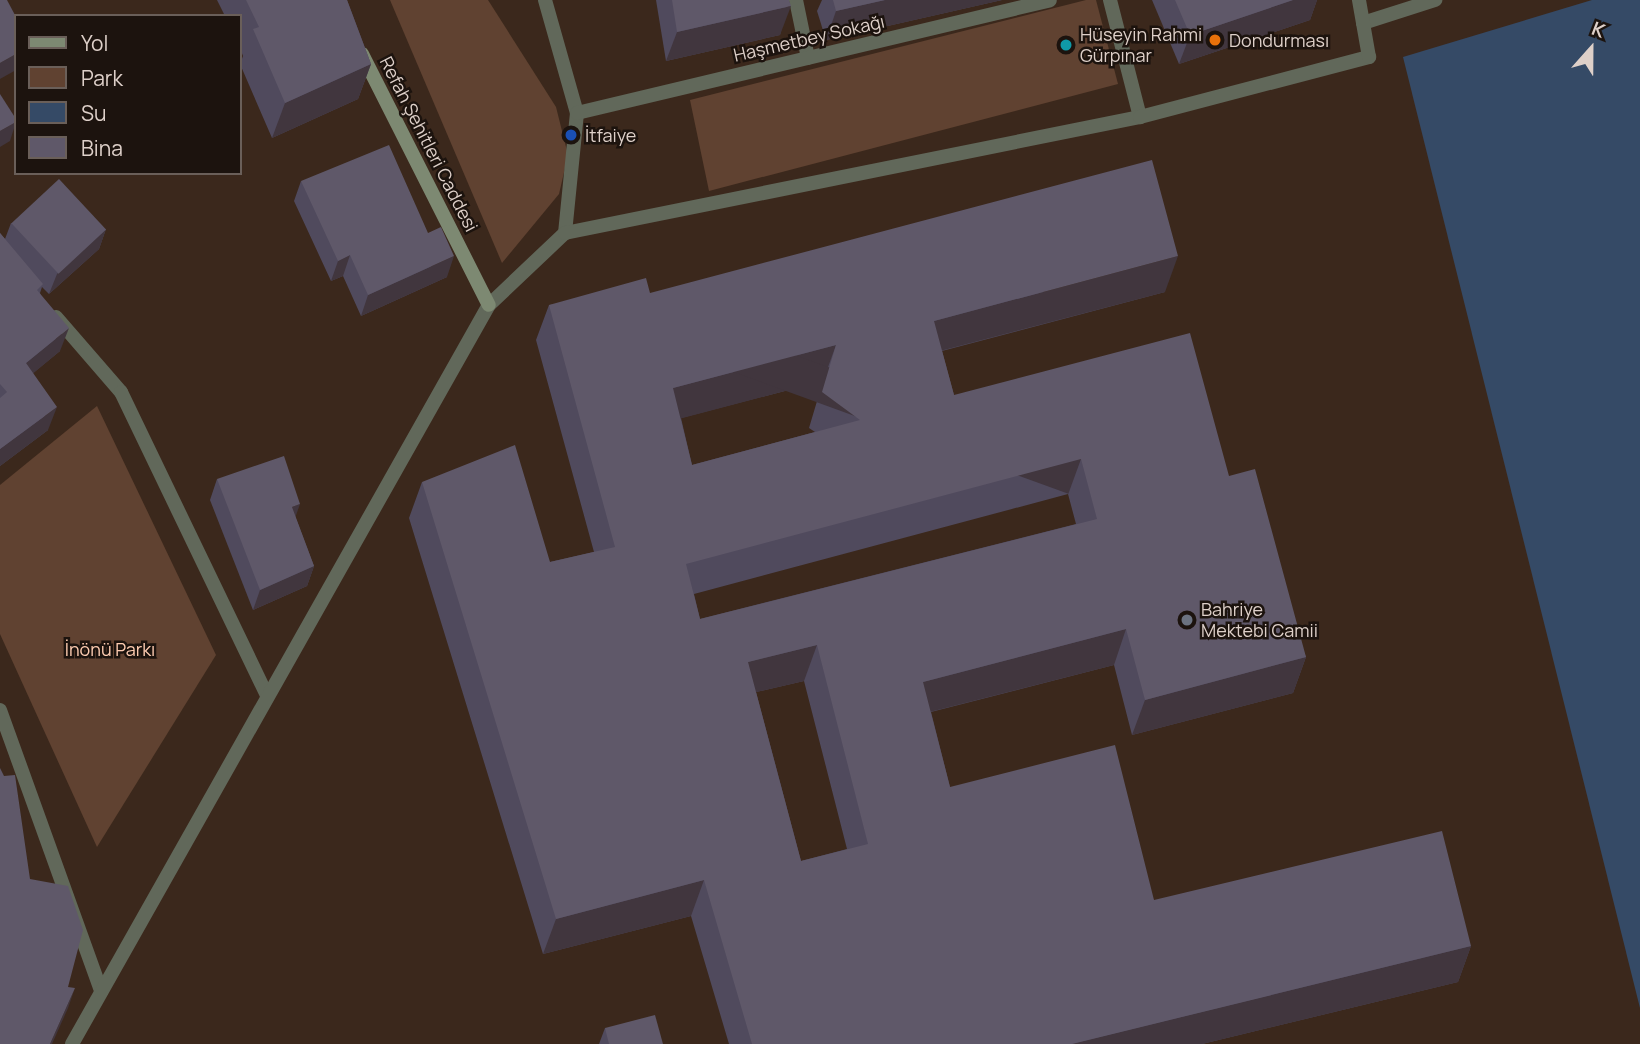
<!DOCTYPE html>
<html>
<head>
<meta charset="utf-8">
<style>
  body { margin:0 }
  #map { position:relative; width:1640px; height:1044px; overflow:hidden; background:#3b281c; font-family:Manrope,sans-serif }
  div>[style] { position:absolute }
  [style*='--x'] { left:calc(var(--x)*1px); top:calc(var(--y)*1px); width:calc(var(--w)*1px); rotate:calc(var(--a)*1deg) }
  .green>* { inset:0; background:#604231 }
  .water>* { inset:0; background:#354a66 }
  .street>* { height:14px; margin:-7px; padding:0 7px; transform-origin:7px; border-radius:7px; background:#61685a }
  .secondary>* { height:14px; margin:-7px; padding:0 7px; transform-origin:7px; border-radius:7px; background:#7d8972 }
  .wall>* { inset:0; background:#504a5d }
  .shaded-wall>* { inset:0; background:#41363e; transform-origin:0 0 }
  .building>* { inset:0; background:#5f5869; transform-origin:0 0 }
  .dots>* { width:19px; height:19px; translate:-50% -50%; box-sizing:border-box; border:4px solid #1c130e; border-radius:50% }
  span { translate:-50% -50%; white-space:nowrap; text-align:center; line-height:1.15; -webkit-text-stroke:5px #1c130e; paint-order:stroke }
  .poi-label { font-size:18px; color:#ded0c9 }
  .left { translate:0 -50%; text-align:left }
  .street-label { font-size:18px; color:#ded0c9 }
  .park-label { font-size:18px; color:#feccb1 }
  .legend { position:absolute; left:14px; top:14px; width:228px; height:161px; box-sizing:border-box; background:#1c130e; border:2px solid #6a5f59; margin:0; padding:9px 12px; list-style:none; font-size:21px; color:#ded0c9 }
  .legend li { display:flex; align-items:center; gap:14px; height:35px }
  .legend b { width:35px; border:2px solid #6a5f59 }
  .north { position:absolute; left:1556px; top:14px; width:70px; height:70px; -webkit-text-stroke:5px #1c130e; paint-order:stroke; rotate:21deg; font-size:19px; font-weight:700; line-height:28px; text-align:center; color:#ded0c9 }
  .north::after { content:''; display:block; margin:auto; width:24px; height:32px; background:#ded0c9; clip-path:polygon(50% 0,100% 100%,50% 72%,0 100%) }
</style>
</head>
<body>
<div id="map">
  <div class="green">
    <i style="clip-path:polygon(390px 0,488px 0,556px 107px,568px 155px,559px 194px,502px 263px)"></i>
    <i style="clip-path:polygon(1086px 0,1096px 0,1118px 84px,709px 191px,690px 100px)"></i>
    <i style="clip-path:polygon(97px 406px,216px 655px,97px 847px,0 634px,0 485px)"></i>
  </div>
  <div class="water">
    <i style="clip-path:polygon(1592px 0,1640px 0,1640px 1008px,1403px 57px)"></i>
  </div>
  <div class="street">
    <i style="--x:545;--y:0;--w:117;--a:74.2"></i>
    <i style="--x:577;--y:113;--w:121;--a:95.7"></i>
    <i style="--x:796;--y:0;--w:59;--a:78.3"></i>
    <i style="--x:1110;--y:0;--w:121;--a:75.6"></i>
    <i style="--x:1363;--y:23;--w:76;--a:-17.7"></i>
    <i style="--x:577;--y:113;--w:486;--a:-13.4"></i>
    <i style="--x:56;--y:317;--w:99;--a:49.1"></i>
    <i style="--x:121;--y:392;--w:337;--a:64.3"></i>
    <i style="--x:0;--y:710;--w:299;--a:70.2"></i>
    <i style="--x:72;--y:1044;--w:849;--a:-60.57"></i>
    <i style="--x:489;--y:305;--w:105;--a:-43.5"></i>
    <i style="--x:565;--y:233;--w:587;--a:-11.41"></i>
    <i style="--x:1140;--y:117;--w:237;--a:-14.7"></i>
    <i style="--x:1369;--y:57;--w:58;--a:-100"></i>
  </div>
  <div class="secondary">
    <i style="--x:362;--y:54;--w:281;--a:63.2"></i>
  </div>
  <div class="wall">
    <i style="clip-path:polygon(217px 0,347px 0,371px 64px,358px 99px,272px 138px,240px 64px,243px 56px,240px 48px,240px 16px,225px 16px)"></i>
    <i style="clip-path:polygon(656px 0,789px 0,780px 35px,666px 61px)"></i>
    <i style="clip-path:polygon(822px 0,1002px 0,826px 40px,817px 11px)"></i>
    <i style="clip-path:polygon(1152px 0,1317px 0,1310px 20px,1179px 64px)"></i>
    <i style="clip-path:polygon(301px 181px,447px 277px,361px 316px,343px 276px,331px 281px,294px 201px)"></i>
    <i style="clip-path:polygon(11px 223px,106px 229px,99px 249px,49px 294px,42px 287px,40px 293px,60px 351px,33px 373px,48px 430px,0 466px,0 233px,5px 239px)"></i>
    <i style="clip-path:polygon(evenodd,1165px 292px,942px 351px,954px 395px,1229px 476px,1306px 657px,1293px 693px,1132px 735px,1114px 665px,931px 712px,950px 787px,1154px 900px,1471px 946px,1458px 982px,1202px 1044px,729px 1044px,691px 916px,543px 954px,409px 518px,422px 482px,550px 562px,594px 552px,536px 340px,549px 305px,650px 293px,1165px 292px,823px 381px,809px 428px,815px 432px,692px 465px,681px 418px,823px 381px,1165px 292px,1068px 494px,1076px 524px,700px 619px,694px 594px,1068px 494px,1165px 292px,804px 681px,847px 849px,801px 861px,756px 692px,804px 681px)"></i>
    <i style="clip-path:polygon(217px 479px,295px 516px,314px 566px,307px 586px,253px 610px,210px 500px)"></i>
    <i style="clip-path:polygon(605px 1028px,663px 1044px,599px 1044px)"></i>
  </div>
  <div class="shaded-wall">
    <i style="clip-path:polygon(885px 0,1002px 0,826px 40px,836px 11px)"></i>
    <i style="clip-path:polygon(1293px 0,1317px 0,1310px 20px,1179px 64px,1190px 35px)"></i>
    <i style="clip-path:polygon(791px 6px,780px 35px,666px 61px,677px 32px)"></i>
    <i style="clip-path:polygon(16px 54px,16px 70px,0 79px,0 63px)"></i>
    <i style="clip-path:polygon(371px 64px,358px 99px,272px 138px,285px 103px)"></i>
    <i style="clip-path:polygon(16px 122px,10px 141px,0 147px,0 131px)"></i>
    <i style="clip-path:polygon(106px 229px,99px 249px,49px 294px,57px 274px)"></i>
    <i style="clip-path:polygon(350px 255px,343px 276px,331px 281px,338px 261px)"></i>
    <i style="clip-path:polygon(454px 256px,447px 277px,361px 316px,368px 295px)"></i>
    <i style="clip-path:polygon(1178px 256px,1165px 292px,921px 356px,934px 321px)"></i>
    <i style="clip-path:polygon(69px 328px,60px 351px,18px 386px,26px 363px)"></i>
    <i style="clip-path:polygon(836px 345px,823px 381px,660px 424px,673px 388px)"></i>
    <i style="clip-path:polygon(57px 407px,48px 430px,0 466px,0 449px)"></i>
    <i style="left:1081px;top:459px;width:37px;height:409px;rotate:110deg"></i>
    <i style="clip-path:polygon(300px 504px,293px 524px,292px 507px)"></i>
    <i style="clip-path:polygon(314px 566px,307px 586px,253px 610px,260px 590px)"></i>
    <i style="clip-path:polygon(1126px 629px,1114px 665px,910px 717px,923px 682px)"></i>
    <i style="clip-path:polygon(817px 645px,804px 681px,735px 697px,748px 662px)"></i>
    <i style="clip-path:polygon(1306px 657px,1293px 693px,1132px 735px,1145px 700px)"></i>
    <i style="clip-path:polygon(704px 880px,691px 916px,543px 954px,556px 919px)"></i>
    <i style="clip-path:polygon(1471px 946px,1458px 982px,1202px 1044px,1071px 1044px)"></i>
    <i style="clip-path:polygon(75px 988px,68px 1008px,52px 1044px,50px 1044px)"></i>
  </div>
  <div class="building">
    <i style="clip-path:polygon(0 0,7px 0,16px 17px,16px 54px,0 63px)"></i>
    <i style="clip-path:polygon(246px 0,347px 0,371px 64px,285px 103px,253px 29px,259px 27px)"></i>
    <i style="clip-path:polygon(672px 0,789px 0,791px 6px,677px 32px)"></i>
    <i style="clip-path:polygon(833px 0,885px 0,836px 11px)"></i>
    <i style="clip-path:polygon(1175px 0,1293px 0,1190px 35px)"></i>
    <i style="clip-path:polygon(0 94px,16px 119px,16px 122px,0 131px)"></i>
    <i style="clip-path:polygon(389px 145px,428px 233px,441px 227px,454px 256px,368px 295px,350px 255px,338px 261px,301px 181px)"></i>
    <i style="clip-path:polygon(evenodd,1152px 160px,1178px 256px,934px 321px,954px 395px,1190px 333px,1229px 476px,1255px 469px,1306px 657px,1145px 700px,1126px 629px,923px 682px,950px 787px,1115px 745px,1154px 900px,1442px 831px,1471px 946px,1072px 1044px,752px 1044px,704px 880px,556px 919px,422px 482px,515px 445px,550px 562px,615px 547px,549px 305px,646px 278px,650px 293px,1152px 160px,836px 345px,822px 392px,860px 420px,692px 465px,673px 388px,836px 345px,1152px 160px,1081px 459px,1097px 519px,700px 619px,686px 564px,1081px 459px,1152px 160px,817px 645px,868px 844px,801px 861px,748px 662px,817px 645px)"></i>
    <i style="left:59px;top:179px;width:69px;height:65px;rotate:47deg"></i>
    <i style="clip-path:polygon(0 233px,43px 284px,37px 290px,69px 328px,26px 363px,57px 407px,0 449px,0 398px,7px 392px,0 384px)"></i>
    <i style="clip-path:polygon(284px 456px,300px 504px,292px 507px,314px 566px,260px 590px,217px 479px)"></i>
    <i style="clip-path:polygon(0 768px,4px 776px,15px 775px,30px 879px,68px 886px,83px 930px,68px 987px,75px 988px,50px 1044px,0 1044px)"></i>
    <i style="clip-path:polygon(655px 1015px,663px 1044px,609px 1044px,605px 1028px)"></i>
  </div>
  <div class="dots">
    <i style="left:1215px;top:40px;background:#e8710a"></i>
    <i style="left:1066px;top:45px;background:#0f9aa8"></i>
    <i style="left:571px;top:135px;background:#1a4fb4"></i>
    <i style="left:1187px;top:620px;background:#6b7280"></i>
  </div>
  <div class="poi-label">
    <span class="left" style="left:1080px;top:45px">Hüseyin Rahmi<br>Gürpınar</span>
    <span class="left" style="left:1229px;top:40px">Dondurması</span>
    <span class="left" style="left:585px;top:135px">İtfaiye</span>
    <span class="left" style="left:1201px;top:620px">Bahriye<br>Mektebi Camii</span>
  </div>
  <div class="street-label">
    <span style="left:809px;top:38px;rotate:-13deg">Haşmetbey Sokağı</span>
    <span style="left:429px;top:144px;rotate:63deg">Refah Şehitleri Caddesi</span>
  </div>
  <div class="park-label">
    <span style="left:110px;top:649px">İnönü Parkı</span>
  </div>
  <ul class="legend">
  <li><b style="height:9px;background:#7d8972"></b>Yol</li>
  <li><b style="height:19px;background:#604231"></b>Park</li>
  <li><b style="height:19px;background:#354a66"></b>Su</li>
  <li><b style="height:19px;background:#5f5869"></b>Bina</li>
  </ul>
  <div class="north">K</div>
</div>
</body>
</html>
